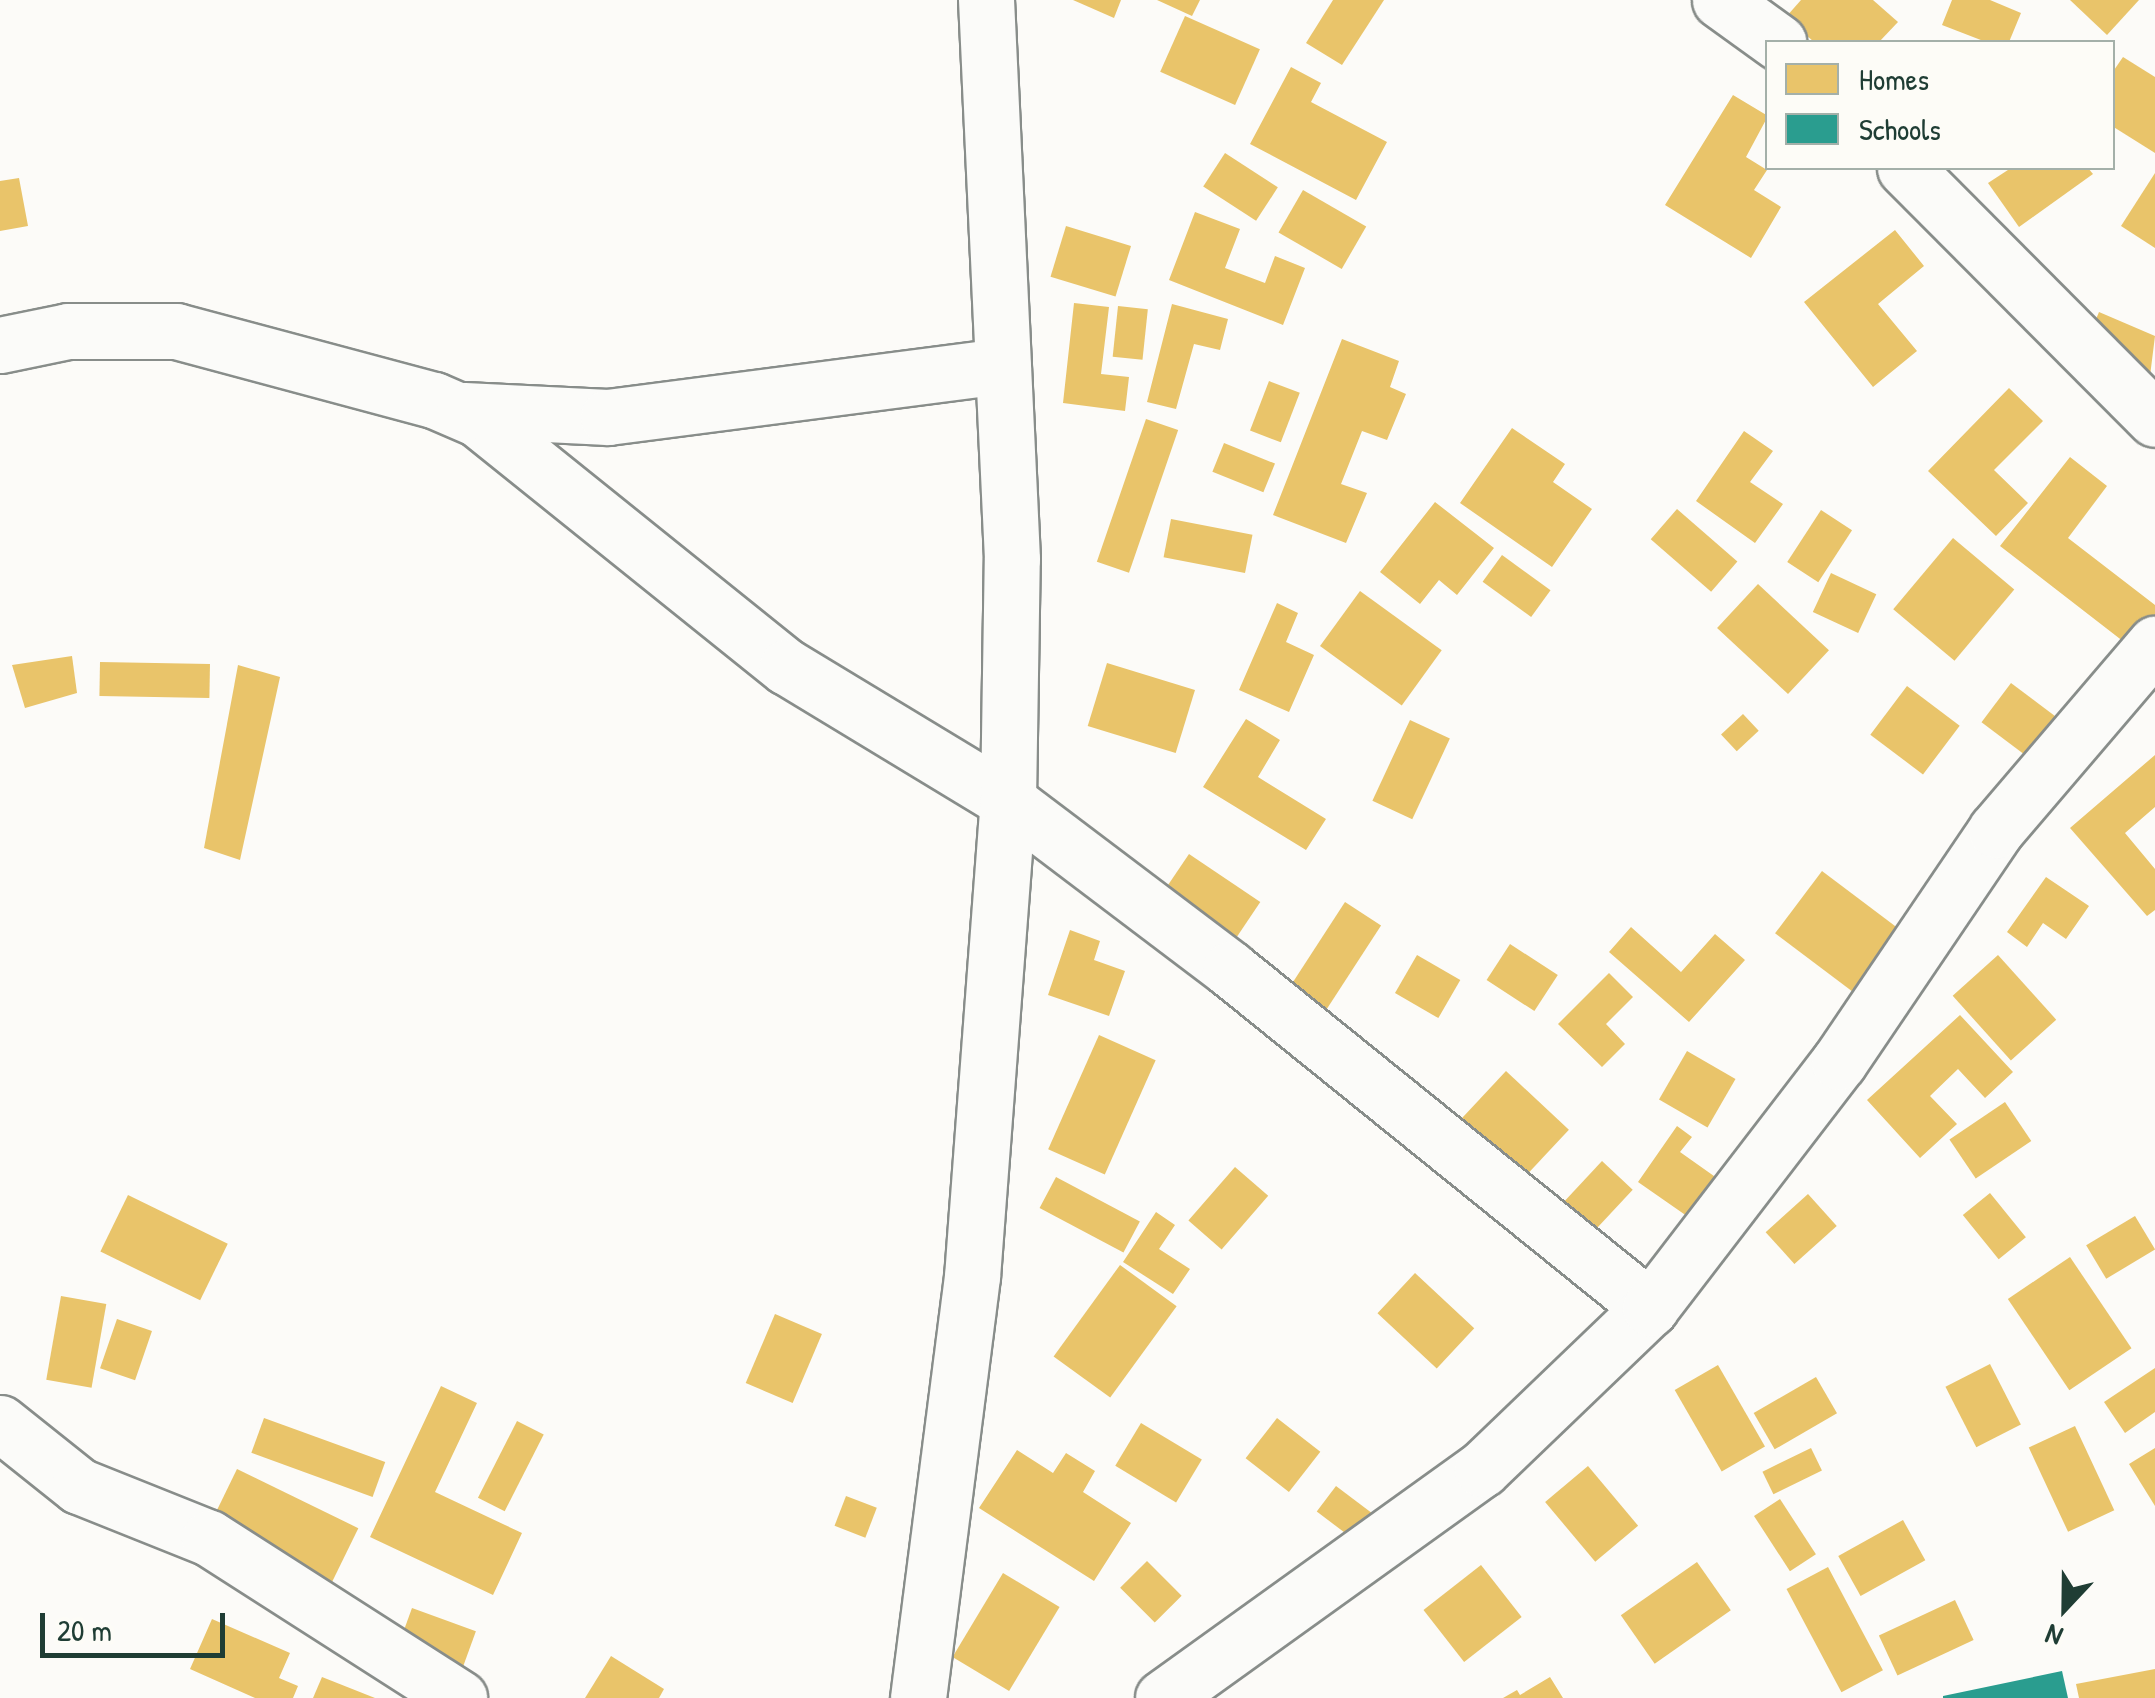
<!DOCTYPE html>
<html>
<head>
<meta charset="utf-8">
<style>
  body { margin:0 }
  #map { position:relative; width:2155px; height:1698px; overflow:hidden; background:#fcfbf8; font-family:"Patrick Hand",sans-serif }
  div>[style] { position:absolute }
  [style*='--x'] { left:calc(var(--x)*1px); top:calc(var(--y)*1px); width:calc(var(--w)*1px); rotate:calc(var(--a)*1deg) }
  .homes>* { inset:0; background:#e9c46a; transform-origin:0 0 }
  .schools>* { inset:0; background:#2a9d8f }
  .roads { filter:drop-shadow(2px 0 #888d8a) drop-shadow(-2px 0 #888d8a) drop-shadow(0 2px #888d8a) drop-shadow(0 -2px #888d8a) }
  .minor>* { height:55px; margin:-27.5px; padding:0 27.5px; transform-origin:27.5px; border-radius:27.5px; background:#fbfbf9 }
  span { translate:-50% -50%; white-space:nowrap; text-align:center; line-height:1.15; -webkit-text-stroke:10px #fdfcf7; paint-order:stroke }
  .legend { position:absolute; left:1765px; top:40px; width:350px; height:130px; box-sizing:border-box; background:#fdfcf7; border:2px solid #a4b0a9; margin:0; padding:12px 18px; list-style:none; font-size:30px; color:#1f3d34 }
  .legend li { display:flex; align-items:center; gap:20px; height:50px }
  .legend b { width:50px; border:2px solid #a4b0a9 }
  .north { position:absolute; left:2015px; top:1558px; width:100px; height:100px; -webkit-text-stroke:8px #fdfcf7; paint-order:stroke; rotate:202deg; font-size:28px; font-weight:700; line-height:40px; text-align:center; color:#1f3d34 }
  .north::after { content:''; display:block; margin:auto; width:35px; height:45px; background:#1f3d34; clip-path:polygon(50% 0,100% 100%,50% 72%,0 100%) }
  .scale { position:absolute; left:40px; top:1613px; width:185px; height:45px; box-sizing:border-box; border:5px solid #1f3d34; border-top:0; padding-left:12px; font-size:30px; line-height:35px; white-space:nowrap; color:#1f3d34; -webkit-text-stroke:8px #fdfcf7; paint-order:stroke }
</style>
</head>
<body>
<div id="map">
  <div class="homes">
    <i style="clip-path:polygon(1073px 0,1121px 0,1114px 18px)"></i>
    <i style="clip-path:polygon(1157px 0,1200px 0,1192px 16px)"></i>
    <i style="clip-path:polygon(1333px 0,1384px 0,1342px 65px,1306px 43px)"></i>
    <i style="clip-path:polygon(1801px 0,1873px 0,1898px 22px,1879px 42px,1814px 42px,1786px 17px)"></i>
    <i style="clip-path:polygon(1952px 0,1990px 0,2021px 13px,2009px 42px,1986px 42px,1942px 25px)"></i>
    <i style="clip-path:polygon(2070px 0,2139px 0,2107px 35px)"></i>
    <i style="left:1185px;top:16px;width:82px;height:61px;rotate:24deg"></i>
    <i style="clip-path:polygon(2123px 57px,2155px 77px,2155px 153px,2112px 126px,2112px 73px)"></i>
    <i style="clip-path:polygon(1291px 67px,1321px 83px,1311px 102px,1387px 142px,1356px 200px,1250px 144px)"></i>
    <i style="clip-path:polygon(1733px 95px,1768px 116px,1746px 157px,1767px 170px,1754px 190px,1781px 207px,1751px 258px,1665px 205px)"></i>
    <i style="left:1225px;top:153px;width:63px;height:40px;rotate:33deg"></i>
    <i style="clip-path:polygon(2011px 168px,2088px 168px,2093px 174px,2019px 227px,1988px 183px)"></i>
    <i style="clip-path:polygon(2155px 173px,2155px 248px,2121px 226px)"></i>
    <i style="clip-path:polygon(19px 178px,28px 226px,0 231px,0 181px)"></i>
    <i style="left:1303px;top:190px;width:73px;height:49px;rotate:30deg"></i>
    <i style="clip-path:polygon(1195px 212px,1240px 229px,1225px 268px,1265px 283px,1275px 256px,1305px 268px,1283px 325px,1169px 280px)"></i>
    <i style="left:1066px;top:226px;width:68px;height:53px;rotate:17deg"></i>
    <i style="clip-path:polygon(1895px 230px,1924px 266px,1878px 304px,1917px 351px,1873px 387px,1804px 302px)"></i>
    <i style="clip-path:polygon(1074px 303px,1109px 307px,1101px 374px,1129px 377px,1125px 411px,1063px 403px)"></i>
    <i style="clip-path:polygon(1172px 304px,1228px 319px,1220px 350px,1194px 344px,1176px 409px,1147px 402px)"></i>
    <i style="left:1118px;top:306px;width:30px;height:51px;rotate:6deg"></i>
    <i style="clip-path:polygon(2099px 312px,2155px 336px,2149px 384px,2081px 355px)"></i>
    <i style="clip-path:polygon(1342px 339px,1399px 361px,1390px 387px,1406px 394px,1387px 440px,1362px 431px,1341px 484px,1367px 493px,1346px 543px,1273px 515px)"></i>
    <i style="left:1269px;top:381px;width:33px;height:53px;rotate:21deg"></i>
    <i style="clip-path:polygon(2009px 388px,2043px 421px,1994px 470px,2028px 503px,1996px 536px,1928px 471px)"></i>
    <i style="left:1146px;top:419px;width:34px;height:151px;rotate:19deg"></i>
    <i style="clip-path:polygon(1512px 428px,1565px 464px,1553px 482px,1592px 509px,1552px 567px,1460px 503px)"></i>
    <i style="clip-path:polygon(1744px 431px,1773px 451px,1750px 482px,1783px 504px,1755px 543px,1696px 501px)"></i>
    <i style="left:1224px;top:443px;width:55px;height:31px;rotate:22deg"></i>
    <i style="clip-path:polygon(2070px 457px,2107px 486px,2068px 538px,2155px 605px,2155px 647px,2146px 659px,2000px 546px)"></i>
    <i style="clip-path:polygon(1435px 502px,1494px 548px,1457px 595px,1439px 580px,1420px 604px,1380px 572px)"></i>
    <i style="left:1677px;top:509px;width:80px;height:40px;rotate:41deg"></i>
    <i style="left:1821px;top:510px;width:37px;height:62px;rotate:33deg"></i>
    <i style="left:1171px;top:519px;width:83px;height:39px;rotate:11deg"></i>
    <i style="left:1953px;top:538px;width:80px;height:93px;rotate:40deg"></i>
    <i style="left:1502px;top:555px;width:60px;height:33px;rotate:36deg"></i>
    <i style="left:1831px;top:573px;width:50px;height:43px;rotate:25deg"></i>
    <i style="left:1758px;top:584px;width:97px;height:60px;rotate:43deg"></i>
    <i style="left:1360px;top:591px;width:101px;height:68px;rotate:36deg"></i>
    <i style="clip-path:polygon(1277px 603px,1298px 613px,1286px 642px,1314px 655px,1289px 712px,1239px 690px)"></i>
    <i style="clip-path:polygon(72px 656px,77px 693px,25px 708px,12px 665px)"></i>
    <i style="left:100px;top:662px;width:110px;height:34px;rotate:1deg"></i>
    <i style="left:1107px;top:663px;width:92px;height:66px;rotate:17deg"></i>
    <i style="clip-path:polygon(238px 665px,280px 677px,240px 860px,204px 848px)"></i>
    <i style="left:2011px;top:683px;width:72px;height:49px;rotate:37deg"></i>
    <i style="left:1907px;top:686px;width:66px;height:61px;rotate:37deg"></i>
    <i style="left:1743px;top:714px;width:23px;height:30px;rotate:47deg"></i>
    <i style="clip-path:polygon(1246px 719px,1280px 740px,1258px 777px,1326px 819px,1306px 850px,1203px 787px)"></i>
    <i style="left:1410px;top:720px;width:44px;height:89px;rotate:25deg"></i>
    <i style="clip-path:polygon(2155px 755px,2155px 807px,2125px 833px,2155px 869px,2155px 910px,2147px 916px,2070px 828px)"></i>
    <i style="left:1189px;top:854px;width:86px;height:52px;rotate:34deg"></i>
    <i style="left:1822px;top:871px;width:101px;height:78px;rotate:37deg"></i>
    <i style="clip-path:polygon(2046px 877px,2089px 906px,2066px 939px,2043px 923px,2027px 947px,2007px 932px)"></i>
    <i style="left:1345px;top:902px;width:43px;height:105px;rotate:33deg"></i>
    <i style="clip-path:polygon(1631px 927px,1681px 972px,1715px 934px,1745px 960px,1689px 1022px,1609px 952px)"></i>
    <i style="clip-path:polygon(1070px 930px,1100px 941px,1094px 960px,1125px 971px,1109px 1016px,1048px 995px)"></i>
    <i style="left:1510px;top:944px;width:57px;height:43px;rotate:33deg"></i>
    <i style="left:1417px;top:955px;width:50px;height:44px;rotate:30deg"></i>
    <i style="left:1998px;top:955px;width:87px;height:61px;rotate:48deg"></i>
    <i style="clip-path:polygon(1609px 973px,1633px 997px,1606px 1024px,1625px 1044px,1602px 1067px,1558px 1024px)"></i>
    <i style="clip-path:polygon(1960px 1015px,2013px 1072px,1985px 1098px,1958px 1069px,1930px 1096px,1957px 1124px,1920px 1158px,1867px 1100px)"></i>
    <i style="left:1099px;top:1035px;width:62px;height:125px;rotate:24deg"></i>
    <i style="left:1687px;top:1051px;width:56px;height:56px;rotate:30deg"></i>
    <i style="left:1506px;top:1071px;width:86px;height:76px;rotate:43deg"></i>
    <i style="left:2005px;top:1102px;width:47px;height:67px;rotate:56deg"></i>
    <i style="clip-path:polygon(1677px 1126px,1692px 1137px,1680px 1152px,1721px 1181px,1694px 1221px,1638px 1182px)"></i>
    <i style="left:1602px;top:1161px;width:42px;height:80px;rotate:43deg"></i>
    <i style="left:1235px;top:1167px;width:44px;height:71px;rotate:41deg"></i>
    <i style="left:1056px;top:1177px;width:95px;height:35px;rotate:28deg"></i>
    <i style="left:1990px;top:1193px;width:57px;height:35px;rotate:51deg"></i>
    <i style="left:1808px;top:1194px;width:43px;height:57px;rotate:48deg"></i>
    <i style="left:128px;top:1195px;width:111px;height:63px;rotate:26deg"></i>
    <i style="clip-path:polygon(1156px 1212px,1175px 1225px,1159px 1249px,1190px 1269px,1173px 1294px,1123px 1262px)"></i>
    <i style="left:2135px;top:1216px;width:39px;height:57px;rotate:59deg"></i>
    <i style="left:2070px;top:1257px;width:110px;height:75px;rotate:56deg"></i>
    <i style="left:1120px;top:1265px;width:70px;height:113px;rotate:36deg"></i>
    <i style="left:1415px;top:1273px;width:81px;height:55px;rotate:43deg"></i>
    <i style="left:61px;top:1296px;width:46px;height:85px;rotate:10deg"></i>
    <i style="left:775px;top:1314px;width:51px;height:75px;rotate:23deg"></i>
    <i style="left:117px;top:1319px;width:37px;height:52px;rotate:19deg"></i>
    <i style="left:1990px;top:1364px;width:68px;height:50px;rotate:63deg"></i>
    <i style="left:1718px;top:1365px;width:94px;height:50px;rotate:60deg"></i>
    <i style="clip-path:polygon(2155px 1368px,2155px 1412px,2125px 1433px,2104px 1402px)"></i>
    <i style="left:1816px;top:1377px;width:42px;height:72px;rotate:60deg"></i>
    <i style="clip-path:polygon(441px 1386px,477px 1403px,435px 1492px,522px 1533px,493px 1595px,370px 1537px)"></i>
    <i style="left:264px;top:1418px;width:129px;height:37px;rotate:20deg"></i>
    <i style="left:1277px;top:1418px;width:55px;height:51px;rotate:38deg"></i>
    <i style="left:517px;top:1421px;width:30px;height:86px;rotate:27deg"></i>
    <i style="left:1141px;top:1423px;width:71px;height:50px;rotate:31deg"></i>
    <i style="left:2075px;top:1426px;width:93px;height:51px;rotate:65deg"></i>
    <i style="left:1811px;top:1448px;width:25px;height:54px;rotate:64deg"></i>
    <i style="clip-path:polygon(2155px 1448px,2155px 1506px,2129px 1464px)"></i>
    <i style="clip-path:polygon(1017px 1450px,1053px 1473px,1066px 1453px,1095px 1471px,1083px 1492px,1131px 1523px,1094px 1581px,979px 1508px)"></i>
    <i style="left:1588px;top:1466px;width:78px;height:56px;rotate:50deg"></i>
    <i style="left:237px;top:1469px;width:135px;height:60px;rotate:26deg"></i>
    <i style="left:1336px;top:1486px;width:44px;height:32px;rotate:37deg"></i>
    <i style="left:846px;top:1496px;width:33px;height:32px;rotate:21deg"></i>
    <i style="left:1780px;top:1499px;width:66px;height:31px;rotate:57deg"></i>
    <i style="left:1903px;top:1520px;width:46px;height:74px;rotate:61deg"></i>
    <i style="left:1147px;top:1561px;width:49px;height:38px;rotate:45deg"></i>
    <i style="left:1697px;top:1562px;width:59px;height:93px;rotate:55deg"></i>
    <i style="left:1481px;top:1565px;width:66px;height:73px;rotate:52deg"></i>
    <i style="left:1828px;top:1567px;width:117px;height:47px;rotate:62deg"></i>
    <i style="left:1003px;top:1573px;width:66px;height:98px;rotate:31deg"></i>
    <i style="left:1955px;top:1600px;width:44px;height:84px;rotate:65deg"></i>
    <i style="left:412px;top:1608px;width:68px;height:47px;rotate:20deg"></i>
    <i style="clip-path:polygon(212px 1619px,290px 1653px,279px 1678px,298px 1686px,293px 1698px,255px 1698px,190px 1669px)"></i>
    <i style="clip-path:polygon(611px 1656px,664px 1689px,659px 1698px,585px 1698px)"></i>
    <i style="clip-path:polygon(2155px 1669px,2155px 1698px,2079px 1698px,2076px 1684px)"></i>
    <i style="clip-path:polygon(322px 1677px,375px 1698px,313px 1698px)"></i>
    <i style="clip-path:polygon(1550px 1677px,1563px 1698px,1503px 1698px,1517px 1690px,1520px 1695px)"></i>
  </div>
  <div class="schools">
    <i style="clip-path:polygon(2062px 1671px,2068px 1698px,1943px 1698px,1943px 1696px)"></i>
  </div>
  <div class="roads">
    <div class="minor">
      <i style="--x:1720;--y:0;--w:72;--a:35.9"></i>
      <i style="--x:1905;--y:168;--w:354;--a:45.1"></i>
      <i style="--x:0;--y:345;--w:69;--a:-11.6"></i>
      <i style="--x:68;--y:331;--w:108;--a:0"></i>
      <i style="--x:176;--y:331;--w:267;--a:15"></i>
      <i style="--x:434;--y:400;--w:48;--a:23.4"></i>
      <i style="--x:478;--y:419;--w:396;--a:38.8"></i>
      <i style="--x:787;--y:667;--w:258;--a:31.2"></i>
      <i style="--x:1008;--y:801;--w:278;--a:37.1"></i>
      <i style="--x:1230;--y:969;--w:540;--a:38.91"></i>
      <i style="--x:464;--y:410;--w:144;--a:2.8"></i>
      <i style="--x:608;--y:417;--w:398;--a:-7.4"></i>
      <i style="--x:0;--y:1423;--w:101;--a:38.6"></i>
      <i style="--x:79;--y:1486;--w:140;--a:21.8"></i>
      <i style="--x:209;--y:1538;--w:297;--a:32.6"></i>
      <i style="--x:918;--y:1698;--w:424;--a:-82.7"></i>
      <i style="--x:972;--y:1277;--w:477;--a:-85.7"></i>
      <i style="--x:1008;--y:801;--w:242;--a:-89.1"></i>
      <i style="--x:1012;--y:559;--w:560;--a:-92.66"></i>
      <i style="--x:1163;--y:1698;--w:393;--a:-35.7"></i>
      <i style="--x:1482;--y:1469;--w:233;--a:-43.8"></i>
      <i style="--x:1650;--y:1308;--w:310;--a:-52.5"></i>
      <i style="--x:1839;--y:1062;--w:280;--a:-55.9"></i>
      <i style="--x:1996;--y:830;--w:245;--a:-49.5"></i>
    </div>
  </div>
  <ul class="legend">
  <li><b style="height:28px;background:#e9c46a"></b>Homes</li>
  <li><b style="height:28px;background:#2a9d8f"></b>Schools</li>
  </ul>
  <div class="north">N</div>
  <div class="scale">20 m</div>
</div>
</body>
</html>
